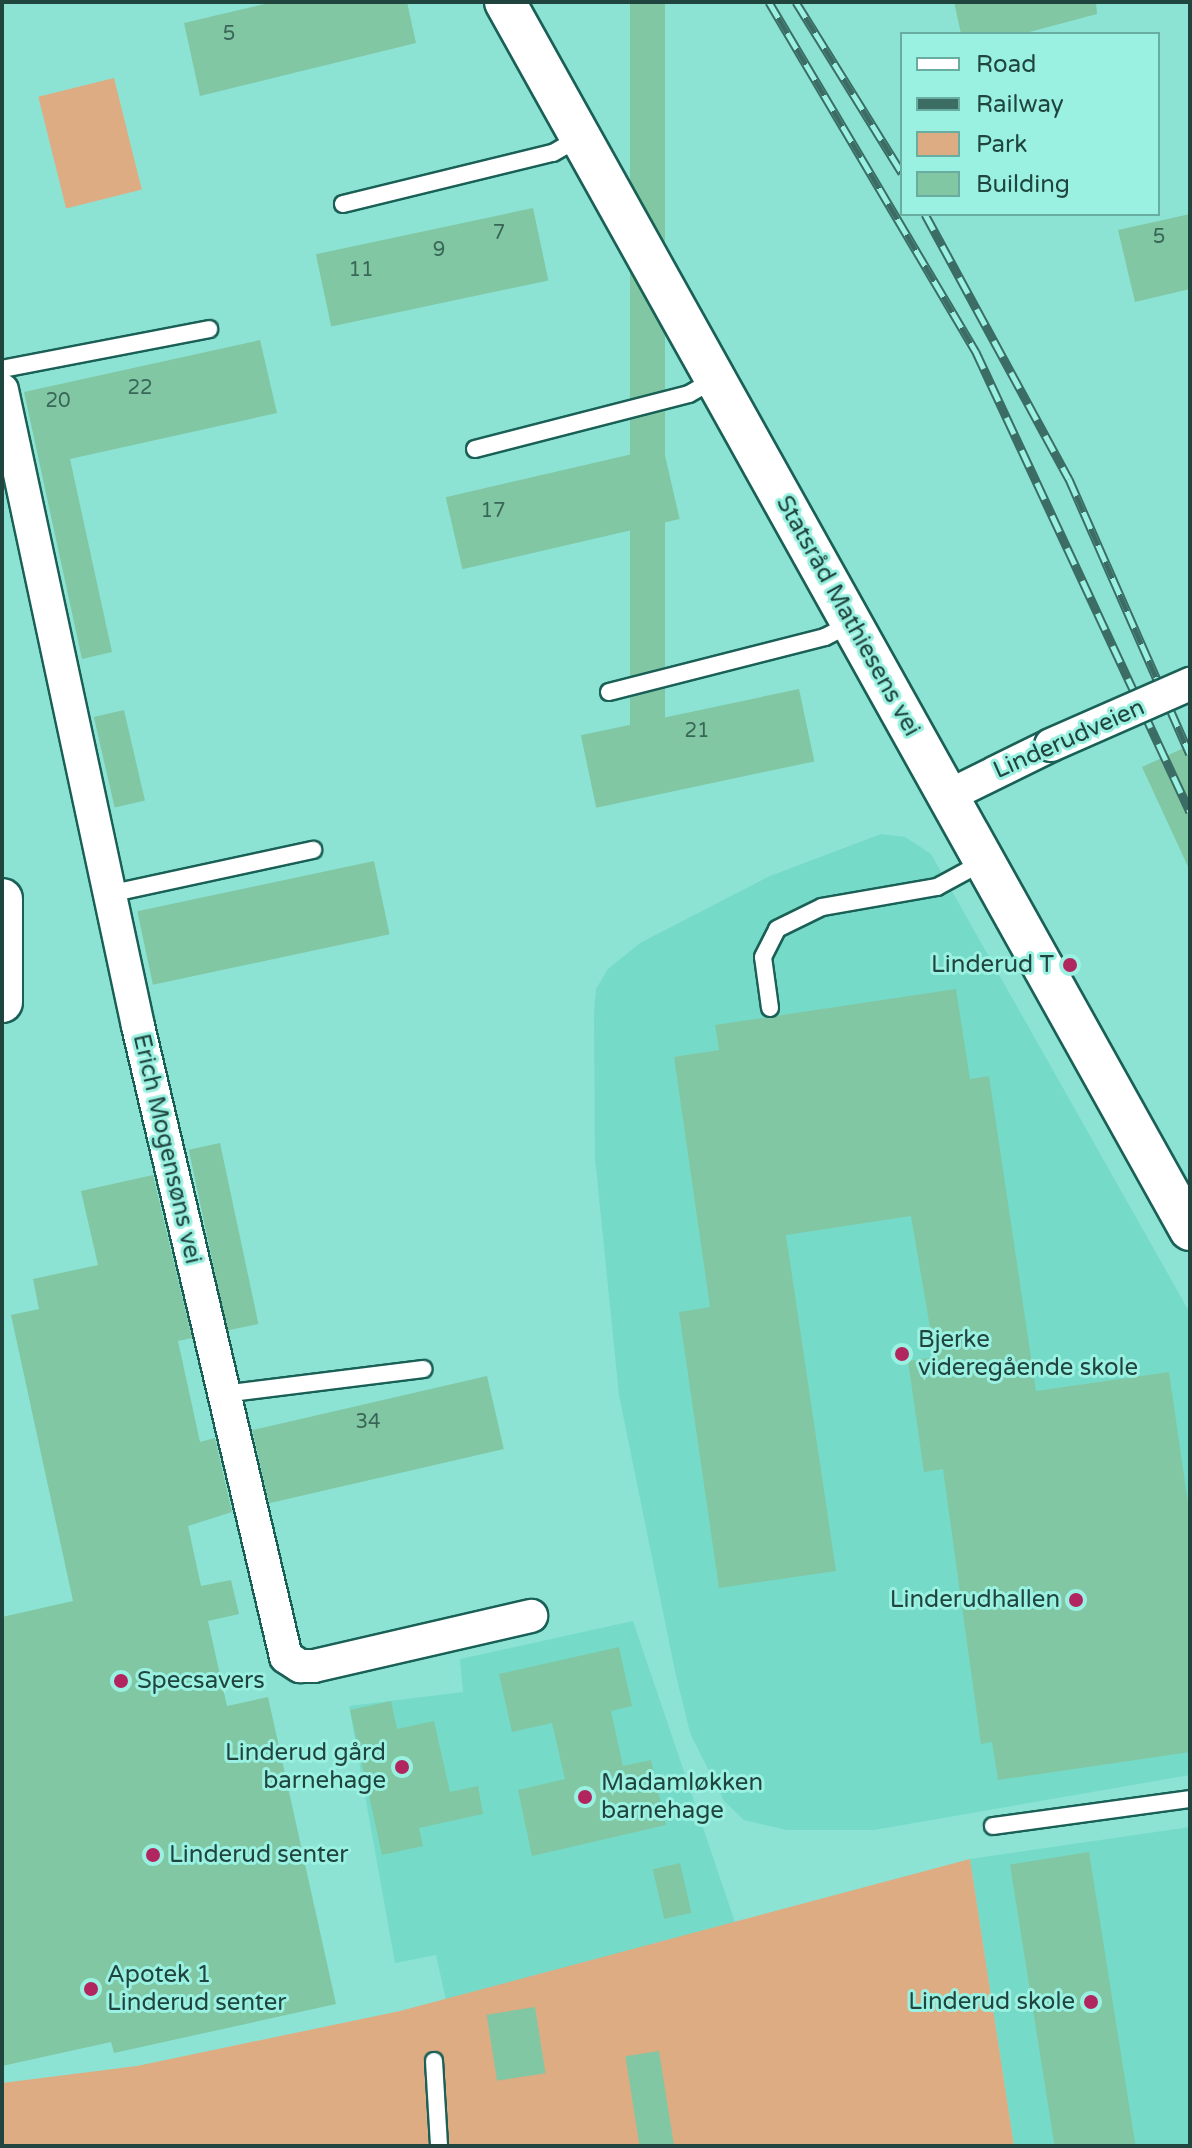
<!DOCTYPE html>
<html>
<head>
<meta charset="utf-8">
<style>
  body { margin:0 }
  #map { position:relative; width:1192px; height:2148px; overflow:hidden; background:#8ce3d4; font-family:"Varela Round",sans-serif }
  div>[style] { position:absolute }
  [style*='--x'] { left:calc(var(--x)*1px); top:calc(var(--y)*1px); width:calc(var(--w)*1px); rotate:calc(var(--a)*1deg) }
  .built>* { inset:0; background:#76dac9 }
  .green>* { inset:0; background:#ddac82; transform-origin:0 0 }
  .building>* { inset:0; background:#81c7a3; transform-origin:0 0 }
  .roads { filter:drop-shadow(2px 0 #1a6056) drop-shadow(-2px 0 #1a6056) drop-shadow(0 2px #1a6056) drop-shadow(0 -2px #1a6056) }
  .service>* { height:16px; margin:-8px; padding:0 8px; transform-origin:8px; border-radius:8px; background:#fff }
  .minor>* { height:32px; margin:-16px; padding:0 16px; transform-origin:16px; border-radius:16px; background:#fff }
  .tertiary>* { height:40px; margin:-20px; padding:0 20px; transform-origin:20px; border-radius:20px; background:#fff }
  .rail>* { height:9px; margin-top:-4.5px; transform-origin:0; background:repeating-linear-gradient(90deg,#9af1e1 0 18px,#3b6d64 0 36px); box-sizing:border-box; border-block:2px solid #3b6d64 }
  .bridges { filter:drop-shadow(2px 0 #1a6056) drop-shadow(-2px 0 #1a6056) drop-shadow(0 2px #1a6056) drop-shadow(0 -2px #1a6056) }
  .minor-bridge>* { height:32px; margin:-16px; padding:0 16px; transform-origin:16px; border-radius:16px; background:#fff }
  .dots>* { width:22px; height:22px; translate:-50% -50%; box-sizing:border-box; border:4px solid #9af1e1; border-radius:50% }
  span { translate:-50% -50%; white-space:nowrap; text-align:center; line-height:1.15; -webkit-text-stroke:6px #9af1e1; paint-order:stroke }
  .number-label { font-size:20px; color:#386657 }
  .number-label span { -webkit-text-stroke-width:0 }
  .street-label { font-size:24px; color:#20453e }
  .poi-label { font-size:24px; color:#20453e }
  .right { translate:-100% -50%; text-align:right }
  .left { translate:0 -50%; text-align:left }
  .frame { position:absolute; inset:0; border:4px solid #20453e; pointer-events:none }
  .legend { position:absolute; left:900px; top:32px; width:260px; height:184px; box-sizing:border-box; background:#9af1e1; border:2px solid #69aca0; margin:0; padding:10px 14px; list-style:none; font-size:24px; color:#20453e }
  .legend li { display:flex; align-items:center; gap:16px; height:40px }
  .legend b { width:40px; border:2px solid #69aca0 }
</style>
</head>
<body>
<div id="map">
  <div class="built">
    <i style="clip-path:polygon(881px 834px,905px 837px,931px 854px,1190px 1313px,1190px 1775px,874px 1830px,787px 1830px,744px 1820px,724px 1801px,690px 1733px,675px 1671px,619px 1395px,595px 1158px,594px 1014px,596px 989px,608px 969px,640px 943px,770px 876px)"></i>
    <i style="clip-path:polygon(633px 1621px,736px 1925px,446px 2000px,436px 1955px,395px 1963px,349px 1706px,463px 1692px,460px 1659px)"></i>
    <i style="clip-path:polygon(1190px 1827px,1190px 2146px,1014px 2146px,970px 1859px)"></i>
  </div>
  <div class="green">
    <i style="left:114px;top:78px;width:115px;height:78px;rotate:76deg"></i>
    <i style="clip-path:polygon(970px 1859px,1014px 2146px,2px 2146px,2px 2083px,137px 2066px,400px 2011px)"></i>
  </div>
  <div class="building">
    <i style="clip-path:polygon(273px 2px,407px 2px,416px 43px,200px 96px,184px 23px)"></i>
    <i style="left:630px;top:2px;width:35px;height:758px"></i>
    <i style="clip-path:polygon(954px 2px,1096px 2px,1097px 14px,1022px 34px,961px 34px)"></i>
    <i style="left:533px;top:208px;width:74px;height:222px;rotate:78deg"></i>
    <i style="clip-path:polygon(1190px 214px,1190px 289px,1135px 302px,1118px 230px)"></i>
    <i style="clip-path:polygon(260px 340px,277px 413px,70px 459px,112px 652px,82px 659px,24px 392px)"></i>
    <i style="left:663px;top:447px;width:74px;height:223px;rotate:77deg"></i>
    <i style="left:799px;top:689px;width:74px;height:223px;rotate:78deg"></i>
    <i style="left:124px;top:710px;width:93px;height:31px;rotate:77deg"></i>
    <i style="clip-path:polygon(1190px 745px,1190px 871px,1142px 767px)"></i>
    <i style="left:374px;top:861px;width:75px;height:242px;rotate:78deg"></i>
    <i style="clip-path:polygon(956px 989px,970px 1079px,989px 1076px,1036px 1391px,1169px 1372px,1190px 1517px,1190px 1752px,998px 1780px,992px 1742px,981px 1744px,943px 1469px,924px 1472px,908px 1361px,935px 1357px,911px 1216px,786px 1235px,836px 1571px,719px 1588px,679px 1312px,710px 1307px,674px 1057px,719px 1050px,715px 1025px)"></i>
    <i style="left:220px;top:1143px;width:185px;height:32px;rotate:78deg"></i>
    <i style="clip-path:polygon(153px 1175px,192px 1338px,178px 1341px,200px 1442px,215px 1438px,232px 1512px,188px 1526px,201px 1586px,231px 1580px,239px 1614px,208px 1621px,227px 1706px,268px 1697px,336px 2004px,114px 2053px,111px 2042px,2px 2066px,2px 1617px,73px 1601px,11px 1315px,39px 1309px,33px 1279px,98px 1265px,81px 1191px)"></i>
    <i style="left:487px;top:1376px;width:75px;height:241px;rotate:77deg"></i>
    <i style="clip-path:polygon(619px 1647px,632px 1706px,611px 1711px,623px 1766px,651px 1760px,666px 1825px,532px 1856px,518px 1790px,565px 1779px,552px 1723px,512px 1732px,499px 1674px)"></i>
    <i style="clip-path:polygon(391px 1701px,397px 1729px,434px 1721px,450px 1792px,478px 1786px,483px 1814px,419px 1828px,423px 1846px,382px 1855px,350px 1710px)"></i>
    <i style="left:1089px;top:1852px;width:297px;height:80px;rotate:81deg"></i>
    <i style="left:680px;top:1863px;width:51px;height:28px;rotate:77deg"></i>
    <i style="left:535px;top:2007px;width:67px;height:49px;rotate:81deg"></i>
    <i style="left:659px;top:2051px;width:96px;height:34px;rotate:81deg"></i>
  </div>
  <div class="roads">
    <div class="service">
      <i style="--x:343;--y:204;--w:216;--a:-13.7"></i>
      <i style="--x:553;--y:153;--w:32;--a:-30"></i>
      <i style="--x:2;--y:369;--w:211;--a:-10.9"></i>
      <i style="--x:475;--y:449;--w:221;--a:-14.4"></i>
      <i style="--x:689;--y:394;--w:30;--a:-30"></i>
      <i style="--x:609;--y:692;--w:223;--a:-14.3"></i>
      <i style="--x:825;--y:637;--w:30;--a:-27"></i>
      <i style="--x:109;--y:894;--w:209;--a:-12.2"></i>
      <i style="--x:770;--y:1008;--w:51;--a:-97.8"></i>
      <i style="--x:763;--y:957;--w:31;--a:-63"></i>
      <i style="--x:777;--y:929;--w:50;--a:-26.1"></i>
      <i style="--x:822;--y:907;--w:117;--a:-9.9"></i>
      <i style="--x:937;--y:887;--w:52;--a:-28.5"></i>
      <i style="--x:223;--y:1394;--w:202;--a:-7.1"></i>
      <i style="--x:993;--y:1826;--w:199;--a:-7.8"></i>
      <i style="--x:434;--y:2061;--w:85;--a:86.6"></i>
    </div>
    <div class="minor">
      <i style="--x:2;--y:390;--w:650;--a:77.93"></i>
      <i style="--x:138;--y:1026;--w:648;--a:76.8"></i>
      <i style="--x:286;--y:1657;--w:17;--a:33"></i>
      <i style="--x:300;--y:1666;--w:14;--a:0"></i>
      <i style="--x:314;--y:1666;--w:223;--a:-13"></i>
      <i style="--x:948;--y:796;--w:115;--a:-26.3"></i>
    </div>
    <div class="tertiary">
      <i style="--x:505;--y:2;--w:1406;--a:60.85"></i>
      <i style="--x:2;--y:899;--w:103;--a:90"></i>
    </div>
  </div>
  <div class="rail">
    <i style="--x:769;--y:2;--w:407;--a:59.4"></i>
    <i style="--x:976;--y:352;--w:507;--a:65.05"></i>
    <i style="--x:796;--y:2;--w:201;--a:58.2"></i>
    <i style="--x:925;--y:214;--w:302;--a:61.5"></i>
    <i style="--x:1069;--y:479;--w:300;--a:66.3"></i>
  </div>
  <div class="bridges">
    <div class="minor-bridge">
      <i style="--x:1051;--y:745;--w:152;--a:-23.7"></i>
    </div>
  </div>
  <div class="dots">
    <i style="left:1070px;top:965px;background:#b22660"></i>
    <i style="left:902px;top:1354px;background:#b22660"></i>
    <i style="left:1076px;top:1600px;background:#b22660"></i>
    <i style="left:121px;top:1681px;background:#b22660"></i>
    <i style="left:402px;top:1767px;background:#b22660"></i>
    <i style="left:585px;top:1797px;background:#b22660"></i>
    <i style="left:153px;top:1855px;background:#b22660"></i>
    <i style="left:91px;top:1989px;background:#b22660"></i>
    <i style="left:1091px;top:2002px;background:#b22660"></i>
  </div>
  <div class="number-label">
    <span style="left:229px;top:34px">5</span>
    <span style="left:499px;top:233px">7</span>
    <span style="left:1159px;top:237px">5</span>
    <span style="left:439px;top:250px">9</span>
    <span style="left:361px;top:270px">11</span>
    <span style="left:140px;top:388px">22</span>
    <span style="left:58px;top:401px">20</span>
    <span style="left:493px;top:511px">17</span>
    <span style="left:697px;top:731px">21</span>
    <span style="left:368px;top:1422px">34</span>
  </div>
  <div class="street-label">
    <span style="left:848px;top:616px;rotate:61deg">Statsråd Mathiesens vei</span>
    <span style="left:1069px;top:739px;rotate:-24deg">Linderudveien</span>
    <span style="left:167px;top:1149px;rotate:77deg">Erich Mogensøns vei</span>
  </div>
  <div class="poi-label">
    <span class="right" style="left:1054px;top:965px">Linderud T</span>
    <span class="left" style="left:918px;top:1354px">Bjerke<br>videregående skole</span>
    <span class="right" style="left:1060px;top:1600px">Linderudhallen</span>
    <span class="left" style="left:137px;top:1681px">Specsavers</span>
    <span class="right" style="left:386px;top:1767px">Linderud gård<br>barnehage</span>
    <span class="left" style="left:601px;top:1797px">Madamløkken<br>barnehage</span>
    <span class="left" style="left:169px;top:1855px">Linderud senter</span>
    <span class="left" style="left:107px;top:1989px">Apotek 1<br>Linderud senter</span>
    <span class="right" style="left:1075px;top:2002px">Linderud skole</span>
  </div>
  <div class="frame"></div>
  <ul class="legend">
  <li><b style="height:10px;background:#fff"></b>Road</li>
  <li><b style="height:10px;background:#3b6d64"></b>Railway</li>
  <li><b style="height:22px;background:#ddac82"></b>Park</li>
  <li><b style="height:22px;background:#81c7a3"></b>Building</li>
  </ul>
</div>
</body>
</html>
